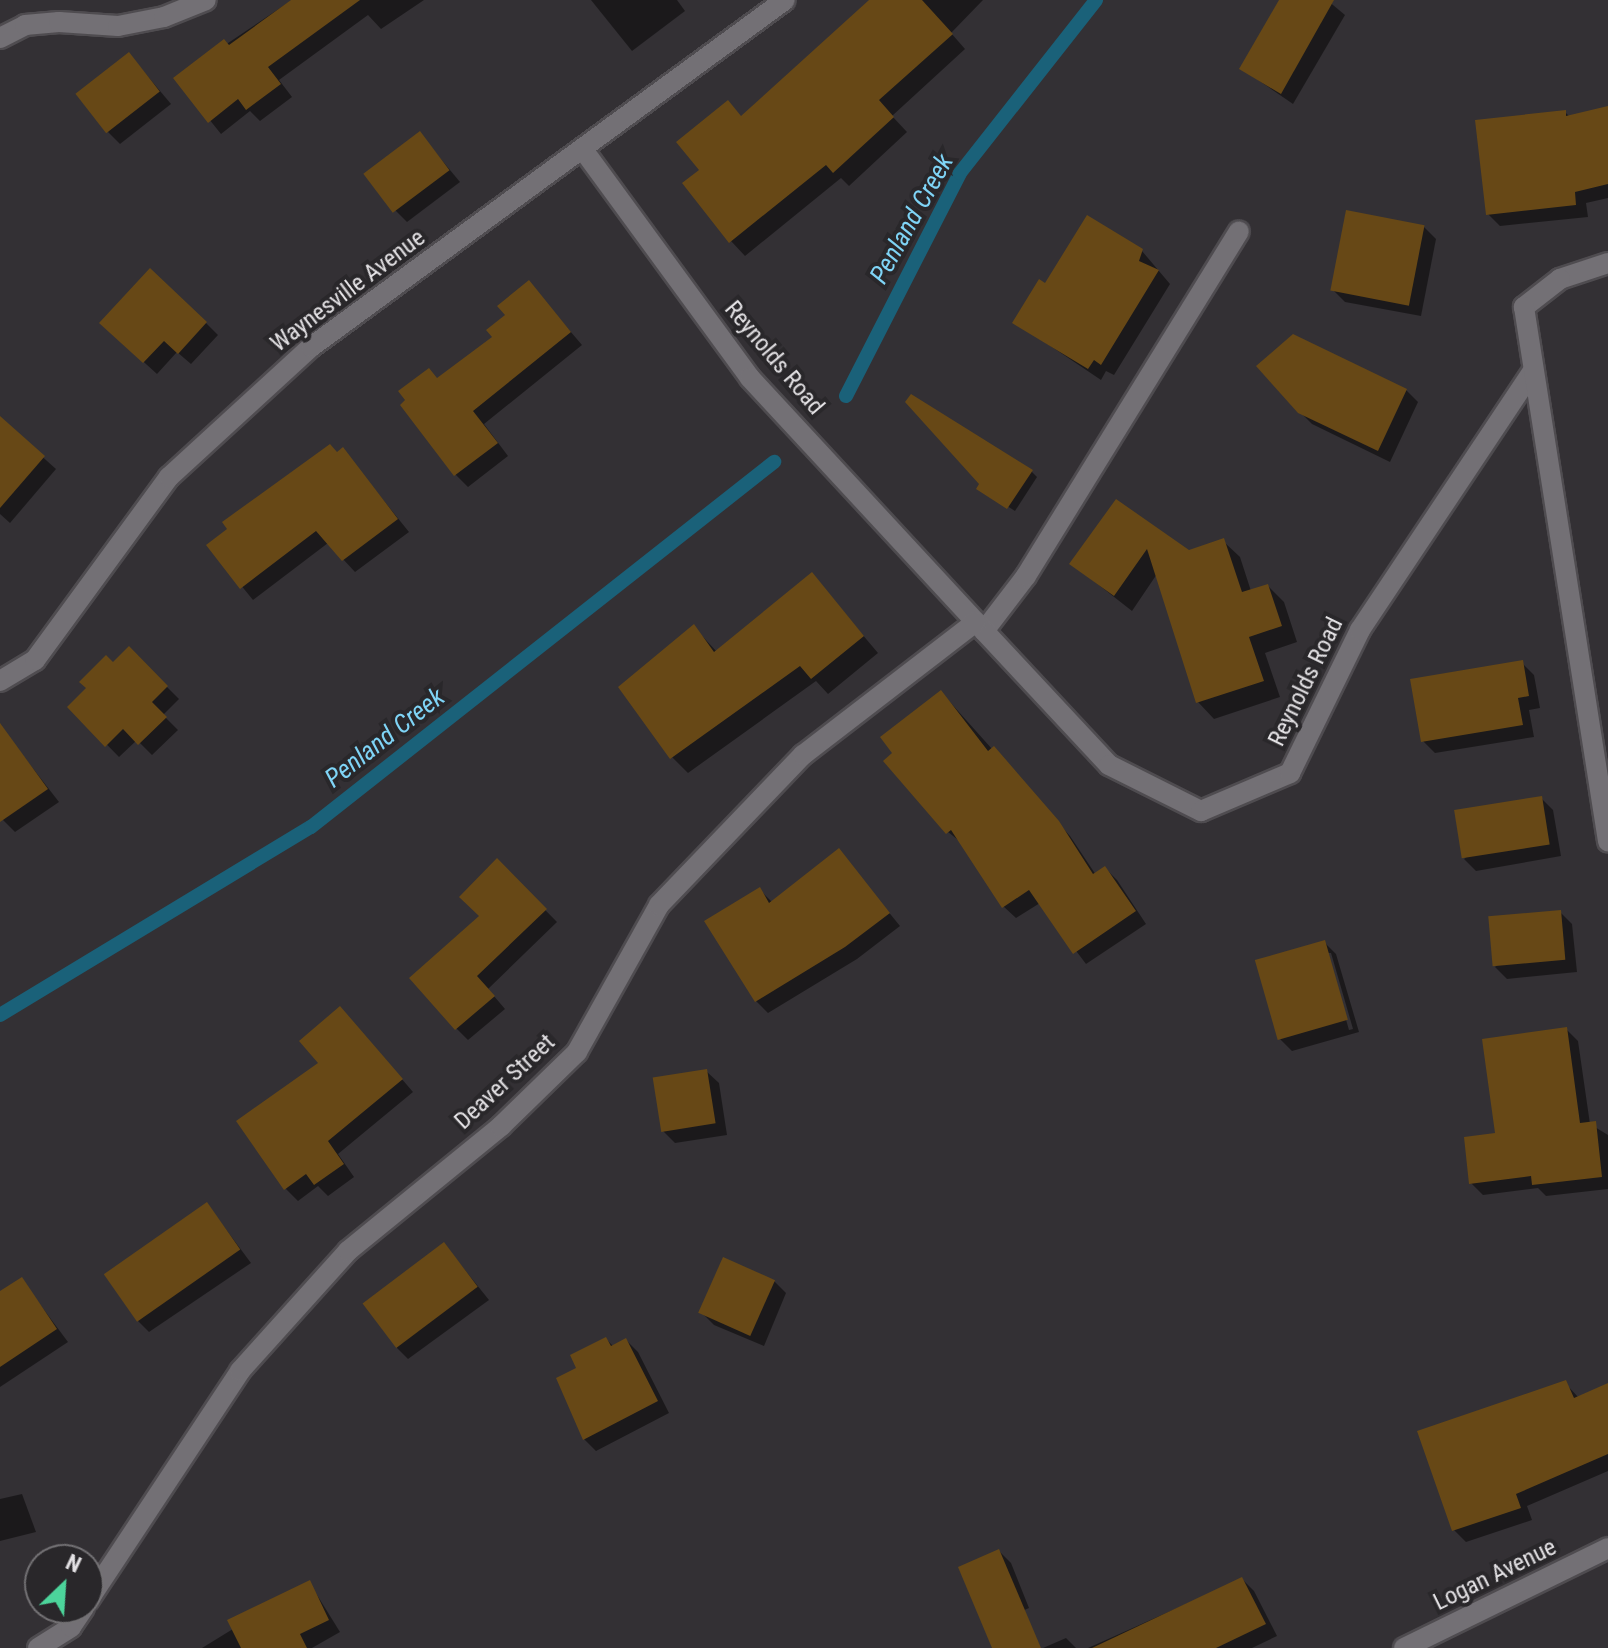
<!DOCTYPE html>
<html>
<head>
<meta charset="utf-8">
<style>
  body { margin:0 }
  #map { position:relative; width:1608px; height:1648px; overflow:hidden; background:#333034; font-family:"Roboto Condensed",sans-serif }
  div>[style] { position:absolute }
  [style*='--x'] { left:calc(var(--x)*1px); top:calc(var(--y)*1px); width:calc(var(--w)*1px); rotate:calc(var(--a)*1deg) }
  .shadow>* { inset:0; background:#0007 }
  .stream>* { height:14px; margin:-7px; padding:0 7px; transform-origin:7px; border-radius:7px; background:#1a6179 }
  .building>* { inset:0; background:#674816; transform-origin:0 0 }
  .roads { filter:drop-shadow(2px 0 #4f4c50) drop-shadow(-2px 0 #4f4c50) drop-shadow(0 2px #4f4c50) drop-shadow(0 -2px #4f4c50) }
  .lane>* { height:20px; margin:-10px; padding:0 10px; transform-origin:10px; border-radius:10px; background:#737075 }
  .street>* { height:20px; margin:-10px; padding:0 10px; transform-origin:10px; border-radius:10px; background:#737075 }
  span { translate:-50% -50%; white-space:nowrap; text-align:center; line-height:1.15; -webkit-text-stroke:8px #29272a; paint-order:stroke }
  .street-label { font-size:24px; color:#e3e1e4 }
  .water-label { font-size:26px; color:#7fd4f6; font-style:italic }
  .north { position:absolute; left:24px; top:1544px; width:80px; height:80px; box-sizing:border-box; background:#29272a; border:2px solid #737174; border-radius:50%; rotate:25deg; font-size:22px; font-weight:700; line-height:32px; text-align:center; color:#e3e1e4 }
  .north::after { content:''; display:block; margin:auto; width:28px; height:36px; background:#4cd49b; clip-path:polygon(50% 0,100% 100%,50% 72%,0 100%) }
</style>
</head>
<body>
<div id="map">
  <div class="shadow">
    <i style="clip-path:polygon(292px 0,424px 0,381px 29px,368px 15px,279px 80px,292px 97px,260px 121px,250px 111px,221px 134px,176px 78px)"></i>
    <i style="clip-path:polygon(591px 0,677px 0,685px 11px,632px 51px)"></i>
    <i style="clip-path:polygon(872px 0,983px 0,951px 33px,965px 49px,892px 116px,907px 132px,849px 186px,841px 178px,745px 256px,731px 241px,701px 170px,742px 118px)"></i>
    <i style="clip-path:polygon(1282px 0,1327px 0,1345px 15px,1293px 104px,1242px 69px)"></i>
    <i style="clip-path:polygon(129px 54px,171px 104px,120px 144px,108px 132px)"></i>
    <i style="clip-path:polygon(1608px 108px,1608px 198px,1586px 203px,1588px 217px,1500px 226px,1488px 214px,1565px 112px,1570px 117px)"></i>
    <i style="clip-path:polygon(420px 134px,460px 182px,407px 222px,395px 210px)"></i>
    <i style="clip-path:polygon(1424px 227px,1436px 239px,1421px 316px,1345px 302px,1333px 290px)"></i>
    <i style="clip-path:polygon(1142px 251px,1170px 284px,1114px 375px,1106px 371px,1101px 380px,1015px 322px)"></i>
    <i style="clip-path:polygon(529px 283px,582px 345px,484px 424px,508px 456px,468px 487px,456px 475px,438px 380px,494px 337px)"></i>
    <i style="clip-path:polygon(206px 323px,218px 335px,191px 364px,177px 352px,157px 374px,114px 335px)"></i>
    <i style="clip-path:polygon(1406px 390px,1418px 402px,1390px 462px,1312px 424px,1299px 411px)"></i>
    <i style="clip-path:polygon(0 419px,56px 469px,10px 523px,0 514px)"></i>
    <i style="clip-path:polygon(343px 450px,409px 532px,355px 572px,328px 543px,253px 600px,209px 546px)"></i>
    <i style="clip-path:polygon(1031px 471px,1037px 477px,1015px 511px,982px 490px)"></i>
    <i style="clip-path:polygon(1116px 501px,1188px 552px,1223px 541px,1240px 557px,1251px 591px,1268px 586px,1284px 602px,1297px 642px,1265px 653px,1280px 697px,1214px 719px,1198px 702px,1157px 574px,1132px 611px,1072px 564px)"></i>
    <i style="clip-path:polygon(812px 575px,878px 653px,828px 694px,816px 681px,688px 773px,672px 757px,693px 626px,717px 652px)"></i>
    <i style="clip-path:polygon(129px 649px,179px 699px,163px 715px,178px 730px,152px 755px,137px 740px,119px 757px,70px 707px)"></i>
    <i style="clip-path:polygon(1522px 663px,1534px 675px,1540px 708px,1529px 710px,1534px 737px,1435px 753px,1423px 741px)"></i>
    <i style="clip-path:polygon(941px 692px,1070px 836px,1096px 875px,1105px 868px,1117px 880px,1146px 924px,1086px 964px,1040px 903px,1016px 918px,1003px 906px,962px 843px,948px 832px)"></i>
    <i style="clip-path:polygon(14px 744px,59px 802px,15px 832px,0 817px,0 754px)"></i>
    <i style="clip-path:polygon(1541px 798px,1553px 810px,1561px 856px,1476px 871px,1464px 859px)"></i>
    <i style="clip-path:polygon(839px 851px,900px 926px,857px 959px,768px 1013px,756px 1001px,760px 890px,773px 903px)"></i>
    <i style="clip-path:polygon(497px 861px,557px 922px,488px 989px,505px 1009px,468px 1040px,456px 1028px)"></i>
    <i style="clip-path:polygon(1560px 912px,1572px 924px,1577px 972px,1507px 979px,1495px 967px)"></i>
    <i style="clip-path:polygon(evenodd,1324px 942px,1336px 954px,1359px 1032px,1292px 1051px,1280px 1039px,1324px 942px,1327px 953px,1331px 953px,1353px 1029px,1349px 1030px,1327px 953px)"></i>
    <i style="clip-path:polygon(352px 1021px,413px 1092px,338px 1154px,354px 1177px,328px 1196px,318px 1186px,298px 1201px,286px 1189px,321px 1064px)"></i>
    <i style="clip-path:polygon(1566px 1029px,1578px 1041px,1590px 1124px,1608px 1135px,1608px 1189px,1546px 1196px,1538px 1188px,1483px 1195px,1471px 1183px)"></i>
    <i style="clip-path:polygon(706px 1071px,719px 1083px,727px 1135px,675px 1143px,663px 1131px)"></i>
    <i style="clip-path:polygon(207px 1204px,251px 1263px,149px 1332px,137px 1320px)"></i>
    <i style="clip-path:polygon(444px 1244px,489px 1300px,408px 1359px,396px 1347px)"></i>
    <i style="clip-path:polygon(21px 1279px,68px 1342px,0 1387px,0 1294px)"></i>
    <i style="clip-path:polygon(774px 1281px,786px 1293px,764px 1346px,714px 1325px,702px 1313px)"></i>
    <i style="clip-path:polygon(606px 1339px,614px 1347px,626px 1340px,638px 1352px,669px 1413px,596px 1451px,584px 1439px,579px 1369px)"></i>
    <i style="clip-path:polygon(1565px 1383px,1579px 1398px,1608px 1386px,1608px 1471px,1527px 1506px,1532px 1520px,1466px 1542px,1454px 1530px)"></i>
    <i style="clip-path:polygon(22px 1494px,36px 1532px,0 1541px,0 1499px)"></i>
    <i style="clip-path:polygon(999px 1551px,1011px 1563px,1029px 1608px,991px 1625px)"></i>
    <i style="clip-path:polygon(1242px 1579px,1254px 1591px,1277px 1636px,1252px 1648px,1088px 1648px)"></i>
    <i style="clip-path:polygon(309px 1582px,340px 1632px,312px 1648px,202px 1648px)"></i>
    <i style="clip-path:polygon(1066px 1638px,1076px 1648px,1043px 1648px)"></i>
  </div>
  <div class="stream">
    <i style="--x:846;--y:396;--w:250;--a:-62.9"></i>
    <i style="--x:960;--y:173;--w:220;--a:-51.8"></i>
    <i style="--x:0;--y:1015;--w:363;--a:-31.2"></i>
    <i style="--x:311;--y:827;--w:590;--a:-38.25"></i>
  </div>
  <div class="building">
    <i style="clip-path:polygon(291px 0,360px 0,268px 67px,281px 84px,246px 110px,238px 99px,208px 123px,173px 78px,224px 39px,229px 45px)"></i>
    <i style="clip-path:polygon(869px 0,922px 0,953px 34px,879px 100px,894px 117px,833px 173px,826px 165px,729px 243px,682px 183px,699px 170px,676px 142px,728px 100px,741px 116px)"></i>
    <i style="clip-path:polygon(1279px 0,1334px 0,1281px 94px,1239px 69px)"></i>
    <i style="left:129px;top:52px;width:50px;height:68px;rotate:52deg"></i>
    <i style="clip-path:polygon(1608px 106px,1608px 184px,1575px 192px,1576px 205px,1486px 215px,1475px 120px,1566px 110px,1566px 116px)"></i>
    <i style="left:420px;top:131px;width:49px;height:71px;rotate:53deg"></i>
    <i style="left:1346px;top:210px;width:80px;height:82px;rotate:11deg"></i>
    <i style="clip-path:polygon(1087px 215px,1143px 249px,1139px 261px,1159px 270px,1101px 365px,1094px 360px,1088px 369px,1012px 323px,1039px 279px,1045px 283px)"></i>
    <i style="clip-path:polygon(150px 268px,207px 322px,178px 354px,164px 341px,143px 363px,99px 323px)"></i>
    <i style="clip-path:polygon(529px 280px,571px 332px,473px 411px,498px 443px,454px 476px,400px 405px,405px 400px,398px 391px,429px 368px,437px 378px,492px 337px,486px 330px,505px 315px,497px 306px)"></i>
    <i style="clip-path:polygon(1293px 334px,1407px 389px,1378px 451px,1298px 413px,1256px 366px)"></i>
    <i style="clip-path:polygon(911px 394px,1033px 470px,1007px 509px,976px 489px,979px 484px,905px 402px)"></i>
    <i style="clip-path:polygon(0 416px,45px 456px,0 508px)"></i>
    <i style="clip-path:polygon(330px 444px,337px 452px,343px 447px,398px 519px,342px 561px,316px 531px,240px 589px,206px 545px,227px 529px,222px 522px)"></i>
    <i style="clip-path:polygon(1116px 499px,1189px 550px,1224px 538px,1242px 592px,1268px 584px,1282px 626px,1249px 637px,1264px 681px,1196px 703px,1147px 549px,1114px 596px,1069px 564px)"></i>
    <i style="clip-path:polygon(812px 572px,864px 636px,811px 679px,800px 666px,670px 759px,618px 687px,694px 624px,714px 652px)"></i>
    <i style="clip-path:polygon(129px 646px,168px 686px,152px 702px,167px 717px,138px 745px,123px 729px,105px 747px,67px 707px,86px 688px,79px 682px,106px 655px,113px 662px)"></i>
    <i style="clip-path:polygon(1523px 660px,1529px 696px,1518px 698px,1523px 725px,1421px 742px,1410px 679px)"></i>
    <i style="clip-path:polygon(941px 690px,988px 751px,994px 746px,1059px 821px,1093px 874px,1105px 866px,1136px 911px,1073px 954px,1029px 890px,1002px 908px,951px 830px,946px 834px,883px 761px,892px 753px,880px 737px)"></i>
    <i style="clip-path:polygon(0 723px,48px 789px,0 822px)"></i>
    <i style="left:1542px;top:796px;width:49px;height:89px;rotate:81deg"></i>
    <i style="clip-path:polygon(839px 848px,890px 913px,845px 947px,755px 1002px,704px 921px,760px 887px,769px 903px)"></i>
    <i style="clip-path:polygon(497px 858px,547px 909px,477px 976px,495px 996px,455px 1030px,409px 978px,479px 916px,459px 897px)"></i>
    <i style="left:1561px;top:910px;width:50px;height:73px;rotate:85deg"></i>
    <i style="left:1325px;top:940px;width:83px;height:73px;rotate:74deg"></i>
    <i style="clip-path:polygon(340px 1006px,403px 1079px,328px 1141px,344px 1164px,314px 1185px,306px 1174px,284px 1190px,236px 1121px,318px 1063px,299px 1041px)"></i>
    <i style="clip-path:polygon(1567px 1027px,1580px 1123px,1596px 1121px,1602px 1177px,1532px 1185px,1531px 1176px,1469px 1184px,1464px 1137px,1495px 1133px,1482px 1039px)"></i>
    <i style="left:707px;top:1069px;width:55px;height:55px;rotate:81deg"></i>
    <i style="left:207px;top:1202px;width:58px;height:126px;rotate:55deg"></i>
    <i style="left:444px;top:1242px;width:56px;height:102px;rotate:53deg"></i>
    <i style="left:723px;top:1257px;width:57px;height:61px;rotate:24deg"></i>
    <i style="clip-path:polygon(22px 1277px,57px 1329px,0 1367px,0 1291px)"></i>
    <i style="clip-path:polygon(606px 1337px,611px 1346px,626px 1338px,658px 1401px,583px 1440px,556px 1378px,576px 1368px,570px 1355px)"></i>
    <i style="clip-path:polygon(1566px 1380px,1574px 1398px,1608px 1383px,1608px 1454px,1516px 1494px,1521px 1508px,1452px 1531px,1417px 1431px)"></i>
    <i style="clip-path:polygon(999px 1549px,1041px 1648px,992px 1648px,958px 1567px)"></i>
    <i style="clip-path:polygon(1242px 1577px,1266px 1624px,1216px 1648px,1092px 1648px)"></i>
    <i style="clip-path:polygon(310px 1580px,329px 1620px,300px 1634px,307px 1648px,241px 1648px,227px 1620px)"></i>
  </div>
  <div class="roads">
    <div class="lane">
      <i style="--x:984;--y:631;--w:69;--a:-52.6"></i>
      <i style="--x:1026;--y:576;--w:405;--a:-58.3"></i>
    </div>
    <div class="street">
      <i style="--x:0;--y:38;--w:28;--a:-27"></i>
      <i style="--x:25;--y:25;--w:34;--a:-5"></i>
      <i style="--x:59;--y:22;--w:59;--a:3.9"></i>
      <i style="--x:118;--y:26;--w:47;--a:-11.1"></i>
      <i style="--x:164;--y:17;--w:45;--a:-22"></i>
      <i style="--x:584;--y:151;--w:281;--a:53.8"></i>
      <i style="--x:750;--y:378;--w:345;--a:47.2"></i>
      <i style="--x:984;--y:631;--w:183;--a:47"></i>
      <i style="--x:1109;--y:765;--w:103;--a:26.6"></i>
      <i style="--x:1201;--y:811;--w:97;--a:-23.1"></i>
      <i style="--x:1290;--y:773;--w:159;--a:-63.9"></i>
      <i style="--x:1360;--y:630;--w:311;--a:-56.3"></i>
      <i style="--x:1608;--y:263;--w:51;--a:161.6"></i>
      <i style="--x:1560;--y:279;--w:46;--a:142.1"></i>
      <i style="--x:1524;--y:307;--w:541;--a:81.06"></i>
      <i style="--x:0;--y:681;--w:41;--a:-31"></i>
      <i style="--x:35;--y:660;--w:227;--a:-53.8"></i>
      <i style="--x:169;--y:477;--w:193;--a:-42.5"></i>
      <i style="--x:311;--y:347;--w:587;--a:-36.21"></i>
      <i style="--x:88;--y:1601;--w:276;--a:-56.5"></i>
      <i style="--x:240;--y:1371;--w:161;--a:-48"></i>
      <i style="--x:348;--y:1251;--w:198;--a:-39.2"></i>
      <i style="--x:501;--y:1126;--w:106;--a:-44.2"></i>
      <i style="--x:577;--y:1052;--w:168;--a:-60.8"></i>
      <i style="--x:659;--y:905;--w:208;--a:-46.2"></i>
      <i style="--x:803;--y:755;--w:218;--a:-37.6"></i>
      <i style="--x:38;--y:1648;--w:39;--a:-32"></i>
      <i style="--x:71;--y:1627;--w:23;--a:-56"></i>
      <i style="--x:1404;--y:1648;--w:227;--a:-26.1"></i>
    </div>
  </div>
  <div class="street-label">
    <span style="left:348px;top:291px;rotate:-37deg">Waynesville Avenue</span>
    <span style="left:774px;top:358px;rotate:50deg">Reynolds Road</span>
    <span style="left:1306px;top:682px;rotate:-64deg">Reynolds Road</span>
    <span style="left:505px;top:1082px;rotate:-43deg">Deaver Street</span>
    <span style="left:1495px;top:1575px;rotate:-26deg">Logan Avenue</span>
  </div>
  <div class="water-label">
    <span style="left:912px;top:219px;rotate:-61deg">Penland Creek</span>
    <span style="left:385px;top:738px;rotate:-38deg">Penland Creek</span>
  </div>
  <div class="north">N</div>
</div>
</body>
</html>
